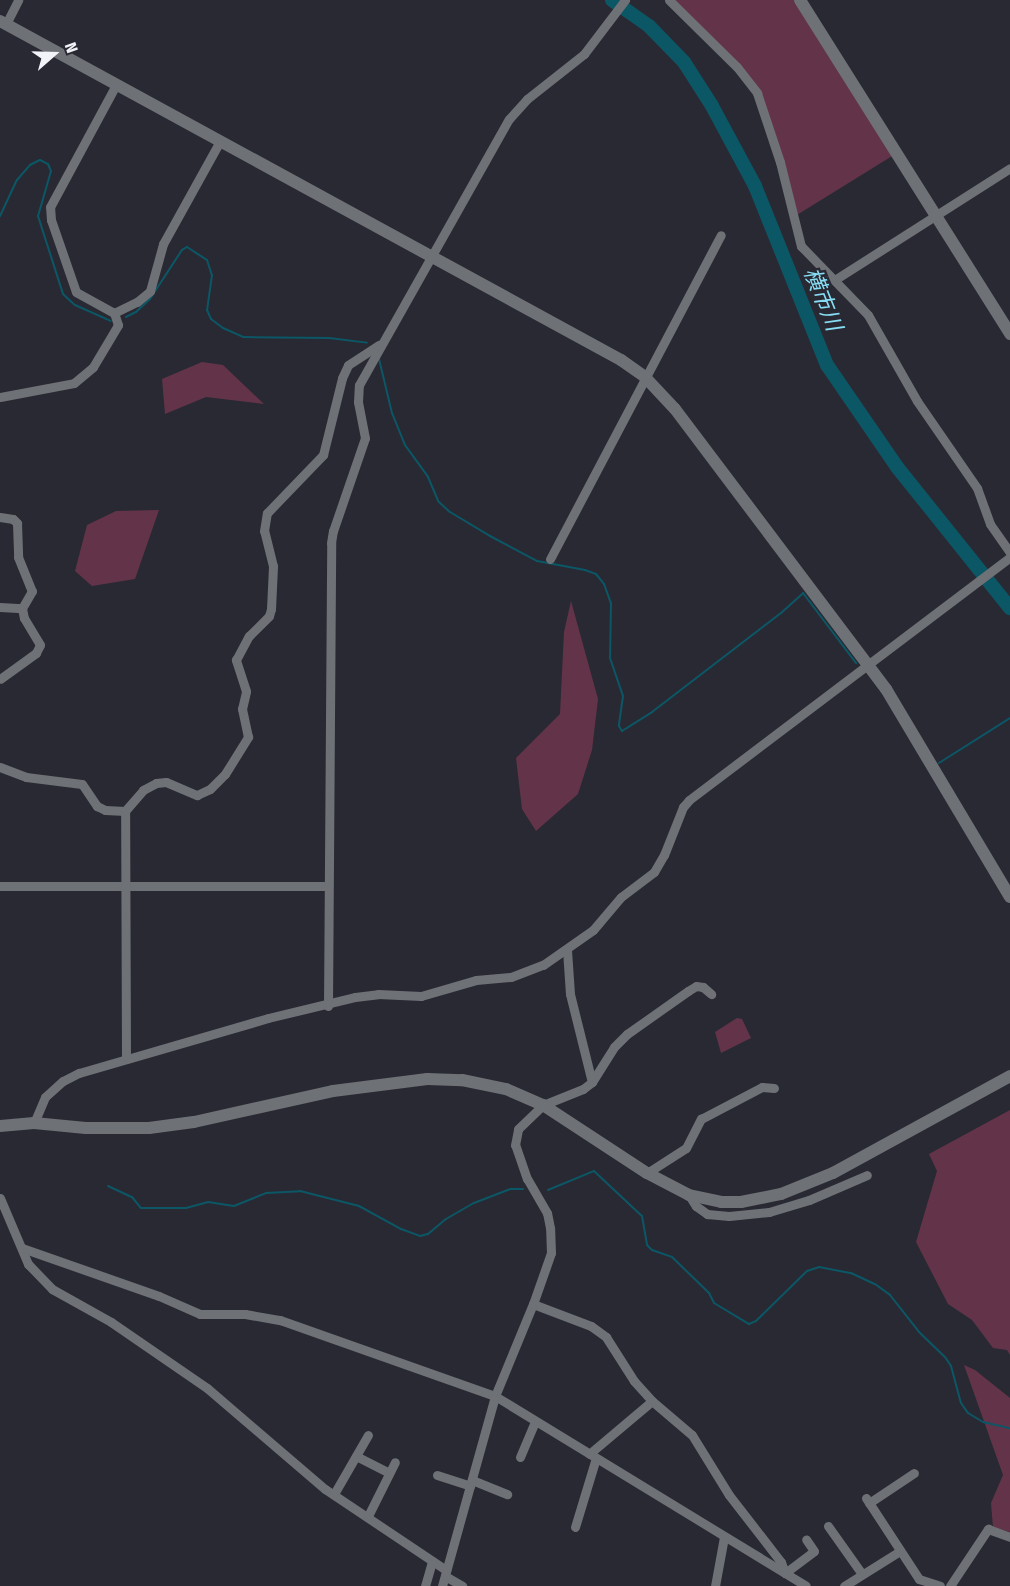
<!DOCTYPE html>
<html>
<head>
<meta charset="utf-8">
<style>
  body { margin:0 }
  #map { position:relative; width:1010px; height:1586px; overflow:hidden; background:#292933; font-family:"Fira Sans Condensed","Noto Sans JP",sans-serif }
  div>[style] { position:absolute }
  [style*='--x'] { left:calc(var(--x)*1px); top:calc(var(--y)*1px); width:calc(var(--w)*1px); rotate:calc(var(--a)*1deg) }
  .green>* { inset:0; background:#633449 }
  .stream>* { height:2px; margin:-1px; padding:0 1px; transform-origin:1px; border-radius:1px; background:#0c5766 }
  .river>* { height:14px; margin:-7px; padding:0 7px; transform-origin:7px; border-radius:7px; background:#0c5766 }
  .minor>* { height:9px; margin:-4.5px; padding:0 4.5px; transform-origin:4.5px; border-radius:4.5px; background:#6e7176 }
  .tertiary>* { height:12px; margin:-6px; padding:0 6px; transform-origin:6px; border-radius:6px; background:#6e7176 }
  span { translate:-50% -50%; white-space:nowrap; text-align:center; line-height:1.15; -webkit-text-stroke:5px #292933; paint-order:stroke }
  .water-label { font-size:22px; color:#87def4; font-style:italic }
  .north { position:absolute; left:24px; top:24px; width:60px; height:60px; -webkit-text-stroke:4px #292933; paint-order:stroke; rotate:70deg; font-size:16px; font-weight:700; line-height:24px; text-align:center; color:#f2f2f9 }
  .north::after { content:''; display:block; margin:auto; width:21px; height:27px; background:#f2f2f9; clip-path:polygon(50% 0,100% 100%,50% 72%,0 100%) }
</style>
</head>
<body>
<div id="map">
  <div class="green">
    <i style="clip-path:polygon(669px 0,800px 0,897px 153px,792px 218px,757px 93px)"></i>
    <i style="clip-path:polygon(202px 362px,223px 365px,264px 404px,206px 397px,165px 414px,162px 379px)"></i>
    <i style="clip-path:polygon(159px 510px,135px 579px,92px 586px,75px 571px,87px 525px,116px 511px)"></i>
    <i style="clip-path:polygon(571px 601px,598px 699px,592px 750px,578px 794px,536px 831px,522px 809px,516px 758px,560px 714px,564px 632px)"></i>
    <i style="clip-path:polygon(737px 1018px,742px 1019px,751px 1038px,721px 1053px,715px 1032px)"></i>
    <i style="clip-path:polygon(1010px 1110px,1010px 1355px,1007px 1350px,993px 1348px,972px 1320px,948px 1304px,916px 1242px,937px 1171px,929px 1154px)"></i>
    <i style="clip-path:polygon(964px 1365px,975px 1370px,1010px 1398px,1010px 1532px,993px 1527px,991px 1503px,1003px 1475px)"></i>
  </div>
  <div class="stream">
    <i style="--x:0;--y:216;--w:40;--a:-65"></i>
    <i style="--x:17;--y:180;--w:20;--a:-49"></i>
    <i style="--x:30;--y:165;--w:11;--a:-27"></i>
    <i style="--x:40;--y:160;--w:9;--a:27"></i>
    <i style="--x:48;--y:164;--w:8;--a:67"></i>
    <i style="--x:51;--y:171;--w:47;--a:106.1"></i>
    <i style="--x:38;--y:216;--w:82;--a:72.2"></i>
    <i style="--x:63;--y:294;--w:16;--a:43"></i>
    <i style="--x:75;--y:305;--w:39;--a:24"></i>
    <i style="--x:126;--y:317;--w:11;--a:-27"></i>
    <i style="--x:136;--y:312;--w:19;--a:-43"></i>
    <i style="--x:150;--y:299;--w:59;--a:-56.9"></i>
    <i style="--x:182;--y:250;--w:6;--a:-31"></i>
    <i style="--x:187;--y:247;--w:24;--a:33"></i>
    <i style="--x:207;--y:260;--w:16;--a:72"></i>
    <i style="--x:212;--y:275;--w:35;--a:98"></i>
    <i style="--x:207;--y:310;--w:10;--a:66"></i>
    <i style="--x:211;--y:319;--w:15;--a:37"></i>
    <i style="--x:223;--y:328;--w:22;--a:24"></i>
    <i style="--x:243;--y:337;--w:86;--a:0.7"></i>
    <i style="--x:329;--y:338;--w:38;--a:7"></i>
    <i style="--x:379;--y:359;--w:56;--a:76.5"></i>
    <i style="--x:392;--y:413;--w:35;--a:68"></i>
    <i style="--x:405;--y:445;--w:39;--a:54"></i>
    <i style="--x:428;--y:477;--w:26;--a:67"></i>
    <i style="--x:438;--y:501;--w:16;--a:43"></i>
    <i style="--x:450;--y:512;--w:47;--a:31"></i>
    <i style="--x:490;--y:536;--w:53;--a:28"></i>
    <i style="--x:537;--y:561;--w:49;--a:10.6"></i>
    <i style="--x:585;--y:570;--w:12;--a:20"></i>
    <i style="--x:596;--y:574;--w:13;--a:51"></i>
    <i style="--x:604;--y:584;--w:20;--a:70"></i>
    <i style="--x:611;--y:603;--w:55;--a:91"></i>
    <i style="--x:610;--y:658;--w:40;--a:71.1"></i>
    <i style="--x:623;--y:696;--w:30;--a:98"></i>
    <i style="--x:619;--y:726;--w:6;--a:59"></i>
    <i style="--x:622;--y:731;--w:36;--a:-32"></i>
    <i style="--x:652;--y:712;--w:163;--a:-37.5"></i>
    <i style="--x:781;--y:613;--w:30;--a:-42"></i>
    <i style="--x:803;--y:593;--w:88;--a:52.9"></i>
    <i style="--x:939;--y:763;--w:84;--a:-32.4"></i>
    <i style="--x:108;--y:1186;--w:26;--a:25"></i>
    <i style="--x:132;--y:1197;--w:14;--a:51"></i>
    <i style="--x:141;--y:1208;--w:45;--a:0"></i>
    <i style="--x:186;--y:1208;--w:23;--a:-15"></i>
    <i style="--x:208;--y:1202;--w:26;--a:9"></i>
    <i style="--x:234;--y:1206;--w:35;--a:-22"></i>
    <i style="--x:266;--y:1193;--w:34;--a:-3"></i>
    <i style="--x:300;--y:1191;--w:61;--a:14.3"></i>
    <i style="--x:359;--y:1206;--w:48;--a:28.7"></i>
    <i style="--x:401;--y:1229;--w:20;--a:20"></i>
    <i style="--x:420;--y:1236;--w:8;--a:-14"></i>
    <i style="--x:428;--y:1234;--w:23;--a:-40"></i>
    <i style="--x:446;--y:1219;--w:32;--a:-30"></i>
    <i style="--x:474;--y:1203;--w:40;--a:-21"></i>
    <i style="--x:511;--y:1189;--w:12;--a:0"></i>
    <i style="--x:548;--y:1190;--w:50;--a:-22.4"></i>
    <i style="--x:594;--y:1171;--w:66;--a:43.2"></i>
    <i style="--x:642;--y:1216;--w:29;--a:80"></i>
    <i style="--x:647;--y:1245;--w:7;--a:45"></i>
    <i style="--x:652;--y:1250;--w:21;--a:19"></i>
    <i style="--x:672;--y:1257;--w:52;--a:44.2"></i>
    <i style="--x:709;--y:1293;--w:11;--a:63"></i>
    <i style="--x:714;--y:1303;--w:41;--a:31"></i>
    <i style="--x:749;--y:1324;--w:8;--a:-23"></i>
    <i style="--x:756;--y:1321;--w:71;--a:-44.4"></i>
    <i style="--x:807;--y:1271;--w:13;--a:-18"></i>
    <i style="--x:819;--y:1267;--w:33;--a:11"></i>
    <i style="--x:851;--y:1273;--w:26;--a:25"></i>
    <i style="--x:875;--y:1284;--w:19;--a:36"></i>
    <i style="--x:890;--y:1295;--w:47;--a:51.9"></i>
    <i style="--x:919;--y:1332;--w:36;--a:44"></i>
    <i style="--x:945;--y:1357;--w:11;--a:56"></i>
    <i style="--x:951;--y:1366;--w:38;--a:75"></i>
    <i style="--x:961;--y:1403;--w:12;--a:55"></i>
    <i style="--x:968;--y:1413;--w:17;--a:31"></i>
    <i style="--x:983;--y:1422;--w:28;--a:13"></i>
  </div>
  <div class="river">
    <i style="--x:612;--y:0;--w:45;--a:35.1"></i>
    <i style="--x:649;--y:26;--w:50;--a:45.8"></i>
    <i style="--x:684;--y:62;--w:52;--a:57.5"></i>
    <i style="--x:712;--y:106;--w:91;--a:61.7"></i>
    <i style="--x:755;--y:186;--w:193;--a:68.1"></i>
    <i style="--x:827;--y:365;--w:124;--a:55.5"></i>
    <i style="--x:897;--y:467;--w:181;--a:51.3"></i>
  </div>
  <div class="minor">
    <i style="--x:669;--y:0;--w:95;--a:44.6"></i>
    <i style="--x:737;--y:67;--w:33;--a:52"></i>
    <i style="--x:757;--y:93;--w:73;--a:71.6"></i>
    <i style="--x:780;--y:162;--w:87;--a:76"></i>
    <i style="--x:801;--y:246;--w:96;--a:45.8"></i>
    <i style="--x:868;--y:315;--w:99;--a:60.3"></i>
    <i style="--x:917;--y:401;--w:106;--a:55.4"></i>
    <i style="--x:977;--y:488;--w:38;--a:70"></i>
    <i style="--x:990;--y:524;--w:35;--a:55"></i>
    <i style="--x:6;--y:24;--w:27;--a:-63"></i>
    <i style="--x:836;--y:279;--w:206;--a:-32.5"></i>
    <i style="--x:114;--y:313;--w:25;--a:-26"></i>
    <i style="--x:137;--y:302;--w:17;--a:-40"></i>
    <i style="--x:150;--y:291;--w:49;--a:-74.5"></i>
    <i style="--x:163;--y:244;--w:118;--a:-61"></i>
    <i style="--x:0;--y:397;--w:75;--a:-10.7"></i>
    <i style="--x:74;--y:383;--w:25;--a:-40"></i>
    <i style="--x:93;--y:367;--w:49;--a:-59.2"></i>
    <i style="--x:118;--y:325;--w:13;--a:-108"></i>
    <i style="--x:114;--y:313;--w:43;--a:-151.1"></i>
    <i style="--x:76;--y:292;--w:76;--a:-109.1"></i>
    <i style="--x:51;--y:220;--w:13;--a:-94"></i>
    <i style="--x:50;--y:207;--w:139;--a:-61.6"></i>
    <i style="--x:0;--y:517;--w:13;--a:9"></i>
    <i style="--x:13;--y:519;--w:6;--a:45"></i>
    <i style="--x:17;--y:523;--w:34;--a:88"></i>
    <i style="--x:18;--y:557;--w:37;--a:68"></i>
    <i style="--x:32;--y:591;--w:20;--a:120"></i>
    <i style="--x:22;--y:608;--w:10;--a:79"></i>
    <i style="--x:24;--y:618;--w:31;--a:59"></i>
    <i style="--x:40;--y:645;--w:9;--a:117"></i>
    <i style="--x:36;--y:653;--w:44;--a:144.2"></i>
    <i style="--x:550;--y:559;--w:366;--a:-62.2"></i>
    <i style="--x:0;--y:607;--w:22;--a:3"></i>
    <i style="--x:0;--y:767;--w:28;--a:21"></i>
    <i style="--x:26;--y:777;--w:56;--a:7.1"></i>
    <i style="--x:82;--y:784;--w:27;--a:56"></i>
    <i style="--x:97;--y:806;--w:9;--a:27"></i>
    <i style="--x:105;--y:810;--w:20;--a:3"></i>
    <i style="--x:0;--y:886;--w:328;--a:0"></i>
    <i style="--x:567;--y:950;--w:44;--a:86.1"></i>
    <i style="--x:570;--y:994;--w:91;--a:76"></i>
    <i style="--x:328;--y:1006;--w:463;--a:-89.6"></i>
    <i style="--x:331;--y:543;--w:12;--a:-81"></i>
    <i style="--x:333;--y:531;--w:98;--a:-71"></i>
    <i style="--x:365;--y:438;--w:37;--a:-101"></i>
    <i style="--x:358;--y:402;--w:17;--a:-87"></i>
    <i style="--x:359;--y:385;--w:305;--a:-60.6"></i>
    <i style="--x:509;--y:119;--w:27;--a:-48"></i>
    <i style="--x:527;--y:99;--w:73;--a:-38.3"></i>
    <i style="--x:584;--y:54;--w:68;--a:-52.8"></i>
    <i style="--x:126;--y:1059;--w:248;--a:-90.2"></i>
    <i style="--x:125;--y:811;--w:28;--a:-49"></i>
    <i style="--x:143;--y:790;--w:15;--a:-28"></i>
    <i style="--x:156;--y:783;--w:10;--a:-6"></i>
    <i style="--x:166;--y:782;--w:34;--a:23"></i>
    <i style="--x:197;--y:795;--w:14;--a:-25"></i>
    <i style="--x:210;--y:789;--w:21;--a:-45"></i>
    <i style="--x:225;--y:774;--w:44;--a:-58.1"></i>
    <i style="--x:248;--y:737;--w:29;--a:-102"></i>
    <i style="--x:242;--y:709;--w:18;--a:-77"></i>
    <i style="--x:246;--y:691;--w:33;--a:-108"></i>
    <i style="--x:236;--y:660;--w:27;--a:-62"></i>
    <i style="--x:249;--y:636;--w:28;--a:-45"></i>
    <i style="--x:269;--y:616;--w:7;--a:-74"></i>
    <i style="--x:271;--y:609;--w:43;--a:-87.3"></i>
    <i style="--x:273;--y:566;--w:36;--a:-104"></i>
    <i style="--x:264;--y:531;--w:18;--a:-81"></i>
    <i style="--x:267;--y:513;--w:81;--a:-46"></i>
    <i style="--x:323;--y:455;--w:79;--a:-76.1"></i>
    <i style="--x:342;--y:378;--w:14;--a:-65"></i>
    <i style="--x:348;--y:365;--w:37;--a:-33"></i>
    <i style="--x:34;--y:1123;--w:28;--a:-67"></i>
    <i style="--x:45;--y:1097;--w:24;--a:-42"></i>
    <i style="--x:63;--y:1081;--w:18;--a:-27"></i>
    <i style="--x:79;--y:1073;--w:197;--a:-16.2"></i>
    <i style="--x:268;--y:1018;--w:89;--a:-13.6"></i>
    <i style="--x:355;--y:997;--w:23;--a:-7"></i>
    <i style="--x:378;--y:994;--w:43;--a:2.7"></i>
    <i style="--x:421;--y:996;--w:57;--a:-16.2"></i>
    <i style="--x:476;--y:980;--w:35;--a:-5"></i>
    <i style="--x:511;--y:977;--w:34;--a:-21"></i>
    <i style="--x:543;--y:965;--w:61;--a:-35"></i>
    <i style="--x:593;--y:930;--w:43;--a:-49.7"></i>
    <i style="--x:621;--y:897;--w:41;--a:-37.1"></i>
    <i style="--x:654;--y:872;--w:20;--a:-60"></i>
    <i style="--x:664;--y:855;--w:52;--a:-68.4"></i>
    <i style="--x:683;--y:807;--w:9;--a:-49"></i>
    <i style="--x:689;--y:800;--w:403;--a:-37.1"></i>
    <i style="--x:647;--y:1173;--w:46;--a:-32.7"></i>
    <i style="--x:686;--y:1148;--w:33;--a:-63"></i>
    <i style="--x:701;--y:1119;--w:69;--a:-27.7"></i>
    <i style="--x:762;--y:1087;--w:12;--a:5"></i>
    <i style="--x:689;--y:1195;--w:13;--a:58"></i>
    <i style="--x:696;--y:1206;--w:14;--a:36"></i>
    <i style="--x:707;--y:1214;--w:22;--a:5"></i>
    <i style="--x:729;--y:1216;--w:40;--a:-5.7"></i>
    <i style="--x:769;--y:1212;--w:42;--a:-16.7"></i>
    <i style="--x:809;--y:1200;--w:63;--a:-23.3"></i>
    <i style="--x:0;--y:1198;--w:72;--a:67"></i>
    <i style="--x:28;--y:1264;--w:35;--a:46"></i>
    <i style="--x:52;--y:1289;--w:68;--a:29.2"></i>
    <i style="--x:111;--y:1322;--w:116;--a:34.5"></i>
    <i style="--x:207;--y:1388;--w:155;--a:40.6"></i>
    <i style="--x:325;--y:1489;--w:146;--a:33.8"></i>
    <i style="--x:22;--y:1248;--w:145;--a:19.3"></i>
    <i style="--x:159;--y:1296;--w:45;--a:23.7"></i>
    <i style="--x:200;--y:1314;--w:45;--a:0"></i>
    <i style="--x:245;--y:1314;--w:36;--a:10"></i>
    <i style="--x:280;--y:1320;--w:228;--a:19.5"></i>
    <i style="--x:495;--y:1396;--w:364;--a:31.4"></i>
    <i style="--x:533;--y:1304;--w:62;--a:20.8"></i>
    <i style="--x:591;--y:1326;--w:19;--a:36"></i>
    <i style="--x:606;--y:1337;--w:52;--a:57.5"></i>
    <i style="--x:634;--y:1381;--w:27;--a:48"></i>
    <i style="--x:652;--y:1401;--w:82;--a:139.9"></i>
    <i style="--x:652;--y:1401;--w:52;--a:40.4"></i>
    <i style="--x:692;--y:1435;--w:70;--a:58.3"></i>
    <i style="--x:729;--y:1495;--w:85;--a:52.2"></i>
    <i style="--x:781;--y:1562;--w:12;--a:70"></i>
    <i style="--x:785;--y:1573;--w:36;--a:-37"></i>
    <i style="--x:814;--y:1551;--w:14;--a:-124"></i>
    <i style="--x:356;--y:1456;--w:37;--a:27"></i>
    <i style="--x:520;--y:1457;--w:39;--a:-67"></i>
    <i style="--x:437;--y:1475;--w:35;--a:18"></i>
    <i style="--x:472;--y:1480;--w:38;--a:22"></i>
    <i style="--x:334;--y:1494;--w:68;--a:-60"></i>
    <i style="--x:866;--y:1498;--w:97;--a:56.8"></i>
    <i style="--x:919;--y:1579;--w:22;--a:18"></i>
    <i style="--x:869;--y:1503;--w:54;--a:-33.7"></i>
    <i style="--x:368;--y:1516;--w:60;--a:-63.4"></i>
    <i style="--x:828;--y:1526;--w:59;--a:54.7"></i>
    <i style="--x:575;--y:1527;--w:72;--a:-73.1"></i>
    <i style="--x:445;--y:1576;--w:20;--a:30"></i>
    <i style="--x:425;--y:1586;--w:26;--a:-74"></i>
    <i style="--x:442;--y:1586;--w:197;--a:-74.4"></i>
    <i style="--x:495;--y:1396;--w:100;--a:-67.6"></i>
    <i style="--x:533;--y:1304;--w:54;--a:-70.6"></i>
    <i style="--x:551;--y:1253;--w:25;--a:-92"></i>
    <i style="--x:550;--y:1228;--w:15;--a:-101"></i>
    <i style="--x:547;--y:1213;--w:39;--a:-120"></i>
    <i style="--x:527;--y:1179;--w:36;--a:-109"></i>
    <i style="--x:515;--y:1145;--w:16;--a:-79"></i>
    <i style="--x:518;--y:1129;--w:35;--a:-44"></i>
    <i style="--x:543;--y:1105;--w:43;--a:-21.8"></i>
    <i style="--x:583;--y:1089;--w:11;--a:-38"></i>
    <i style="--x:592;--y:1082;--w:41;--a:-57.8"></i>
    <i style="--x:614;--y:1047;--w:18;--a:-45"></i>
    <i style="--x:627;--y:1034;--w:75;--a:-35.2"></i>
    <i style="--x:688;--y:991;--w:9;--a:-32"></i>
    <i style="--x:696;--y:986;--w:7;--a:8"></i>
    <i style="--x:703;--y:987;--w:11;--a:41"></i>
    <i style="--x:715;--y:1586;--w:50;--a:-79.6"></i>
    <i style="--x:844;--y:1586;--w:66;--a:-32"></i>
    <i style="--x:950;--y:1586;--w:69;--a:-56.3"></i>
    <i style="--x:988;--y:1529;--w:23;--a:20"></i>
  </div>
  <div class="tertiary">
    <i style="--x:800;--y:0;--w:395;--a:57.8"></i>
    <i style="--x:0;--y:21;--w:708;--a:28.63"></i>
    <i style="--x:621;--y:360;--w:28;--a:35"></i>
    <i style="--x:644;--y:376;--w:45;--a:46.8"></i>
    <i style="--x:675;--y:409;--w:351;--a:53"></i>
    <i style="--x:886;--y:689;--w:242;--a:59.2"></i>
    <i style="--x:0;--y:1126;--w:34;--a:-5"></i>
    <i style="--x:34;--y:1123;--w:52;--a:5.5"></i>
    <i style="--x:86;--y:1128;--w:63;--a:0"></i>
    <i style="--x:149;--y:1128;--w:45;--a:-7.6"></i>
    <i style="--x:194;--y:1122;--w:142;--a:-12.6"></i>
    <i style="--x:333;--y:1091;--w:95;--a:-7.3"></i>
    <i style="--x:427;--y:1079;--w:35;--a:2"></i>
    <i style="--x:462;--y:1080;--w:45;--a:11.6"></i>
    <i style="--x:506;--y:1089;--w:40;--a:23.4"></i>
    <i style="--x:543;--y:1105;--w:124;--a:33.2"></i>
    <i style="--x:647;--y:1173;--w:47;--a:27.6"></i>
    <i style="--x:689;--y:1195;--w:33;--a:12"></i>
    <i style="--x:721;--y:1202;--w:20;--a:0"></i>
    <i style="--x:741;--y:1202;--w:41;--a:-11.3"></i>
    <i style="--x:781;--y:1194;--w:56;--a:-22"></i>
    <i style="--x:833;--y:1173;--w:202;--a:-28.7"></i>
  </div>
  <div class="water-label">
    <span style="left:823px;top:299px;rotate:68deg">横市川</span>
  </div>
  <div class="north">N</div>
</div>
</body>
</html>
